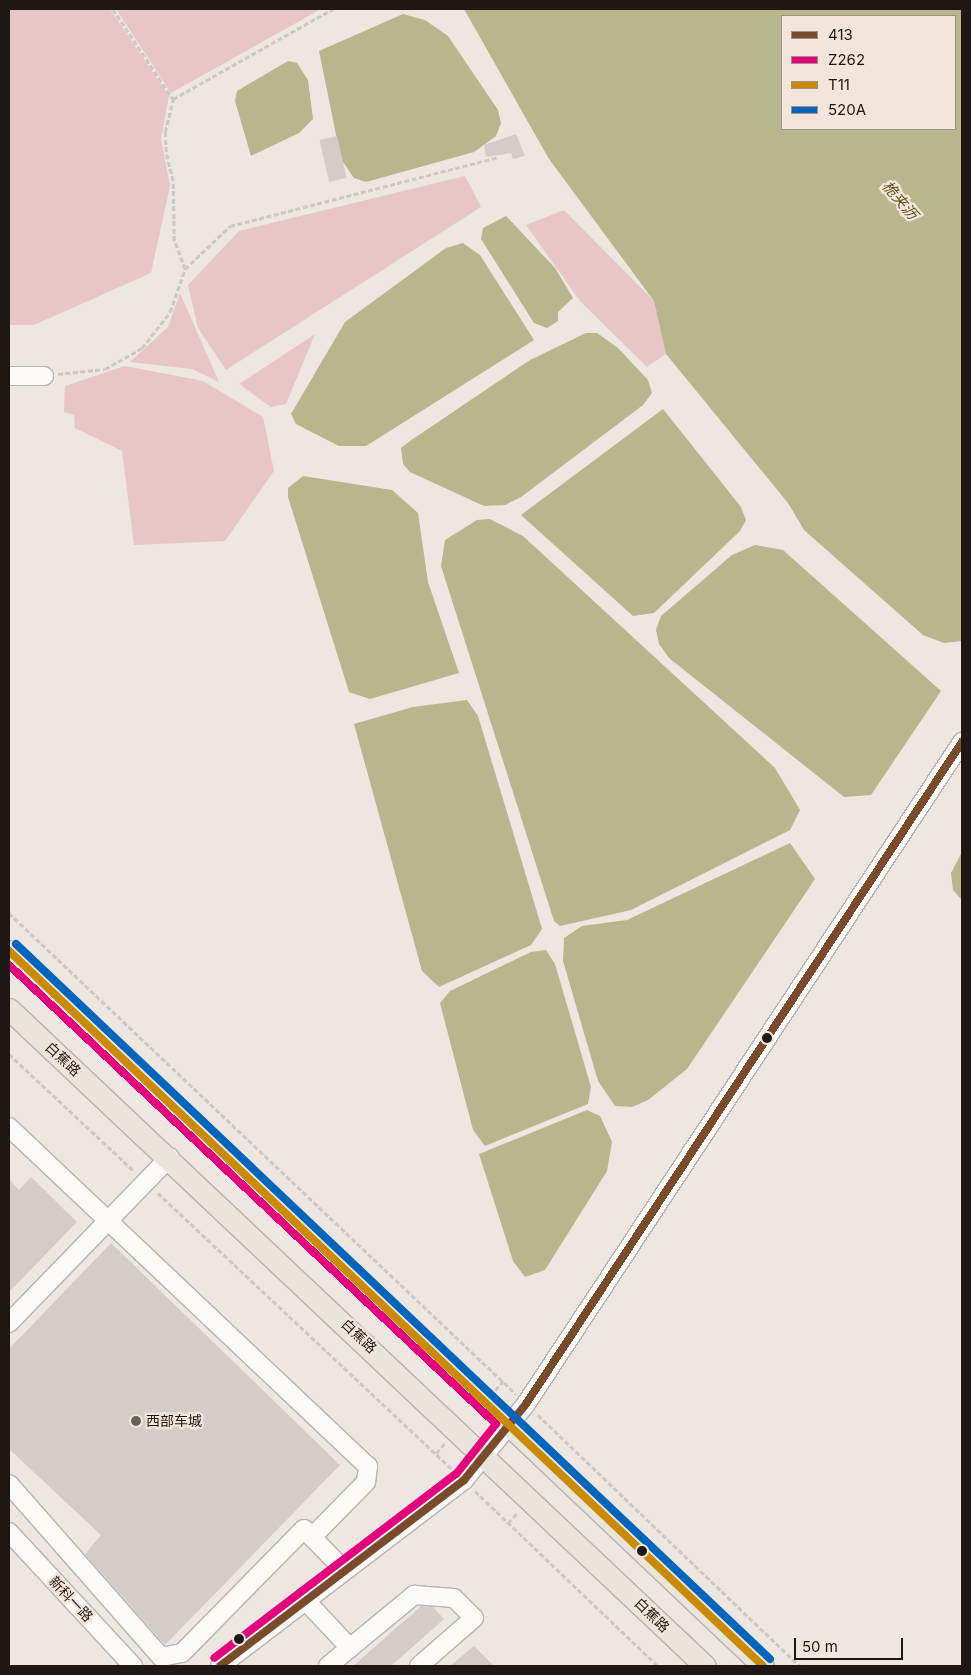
<!DOCTYPE html>
<html>
<head>
<meta charset="utf-8">
<style>
  body { margin:0 }
  #map { position:relative; width:971px; height:1675px; overflow:hidden; background:#eee6e0; font-family:Inter,"Noto Sans SC",sans-serif }
  div>[style] { position:absolute }
  [style*='--x'] { left:calc(var(--x)*1px); top:calc(var(--y)*1px); width:calc(var(--w)*1px); rotate:calc(var(--a)*1deg) }
  .green>* { inset:0; background:#e8c5c7 }
  .water>* { inset:0; background:#b7b68d }
  .building>* { inset:0; background:#d3ccc9; transform-origin:0 0 }
  .path>* { height:2.5px; margin-top:-1.25px; transform-origin:0; background:repeating-linear-gradient(90deg,#cbc9c7 0 5px,transparent 0 7.5px) }
  .roads { filter:drop-shadow(1px 0 #b9b2ad) drop-shadow(-1px 0 #b9b2ad) drop-shadow(0 1px #b9b2ad) drop-shadow(0 -1px #b9b2ad) }
  .minor>* { height:18px; margin:-9px; padding:0 9px; transform-origin:9px; border-radius:9px; background:#fcfbfa }
  .major>* { height:21px; margin:-10.5px; padding:0 10.5px; transform-origin:10.5px; border-radius:10.5px; background:#eae5dc }
  .bus-1>* { height:8px; margin:-4px; padding:0 4px; transform-origin:4px; border-radius:4px; background:#7a4b2a }
  .bus-2>* { height:8px; margin:-4px; padding:0 4px; transform-origin:4px; border-radius:4px; background:#e5007d }
  .bus-3>* { height:8px; margin:-4px; padding:0 4px; transform-origin:4px; border-radius:4px; background:#cb8a04 }
  .bus-4>* { height:8px; margin:-4px; padding:0 4px; transform-origin:4px; border-radius:4px; background:#0065bd }
  .dots>* { width:14px; height:14px; translate:-50% -50%; box-sizing:border-box; border:2px solid #f4e5da; border-radius:50% }
  span { translate:-50% -50%; white-space:nowrap; text-align:center; line-height:1.15; -webkit-text-stroke:4.5px #f4e5da; paint-order:stroke }
  .street-label { font-size:14px; color:#1d1814 }
  .poi-label { font-size:14px; color:#1d1814 }
  .left { translate:0 -50%; text-align:left }
  .water-label { font-size:15px; color:#5b5c1b; font-style:italic }
  .frame { position:absolute; inset:0; border:10px solid #1d1814; pointer-events:none }
  .legend { position:absolute; left:781px; top:15px; width:175px; height:115px; box-sizing:border-box; background:#f4e5da; border:1px solid #9e938b; margin:0; padding:6px 9px; list-style:none; font-size:15px; color:#1d1814 }
  .legend li { display:flex; align-items:center; gap:10px; height:25px }
  .legend b { width:25px; border:1px solid #9e938b }
  .scale { position:absolute; left:794px; top:1638px; width:109px; height:22px; box-sizing:border-box; border:2px solid #1d1814; border-top:0; padding-left:6px; font-size:15px; line-height:18px; white-space:nowrap; color:#1d1814; -webkit-text-stroke:4px #f4e5da; paint-order:stroke }
</style>
</head>
<body>
<div id="map">
  <div class="green">
    <i style="clip-path:polygon(9px 9px,110px 9px,169px 96px,161px 139px,170px 186px,151px 273px,34px 325px,9px 325px)"></i>
    <i style="clip-path:polygon(116px 9px,321px 9px,171px 93px)"></i>
    <i style="clip-path:polygon(465px 176px,481px 207px,226px 370px,198px 328px,188px 285px,239px 231px)"></i>
    <i style="clip-path:polygon(564px 210px,654px 301px,666px 354px,647px 367px,580px 301px,526px 225px)"></i>
    <i style="clip-path:polygon(180px 293px,219px 382px,192px 369px,130px 362px,168px 327px)"></i>
    <i style="clip-path:polygon(315px 334px,286px 404px,271px 407px,239px 384px)"></i>
    <i style="clip-path:polygon(125px 366px,203px 381px,263px 417px,274px 471px,225px 541px,134px 545px,122px 451px,75px 428px,74px 415px,64px 412px,65px 386px)"></i>
  </div>
  <div class="water">
    <i style="clip-path:polygon(evenodd,464px 9px,962px 9px,962px 641px,944px 643px,923px 635px,804px 530px,788px 503px,666px 354px,654px 301px,549px 159px,464px 9px,782px 16px,955px 16px,955px 129px,782px 129px,782px 16px)"></i>
    <i style="clip-path:polygon(403px 14px,425px 20px,448px 36px,498px 110px,501px 123px,496px 136px,474px 152px,366px 182px,354px 178px,341px 159px,319px 51px)"></i>
    <i style="clip-path:polygon(288px 61px,297px 63px,308px 80px,313px 119px,299px 133px,251px 156px,235px 101px,237px 91px)"></i>
    <i style="clip-path:polygon(506px 216px,555px 268px,573px 298px,558px 312px,558px 321px,547px 328px,534px 323px,481px 239px,483px 228px)"></i>
    <i style="clip-path:polygon(463px 243px,480px 255px,534px 340px,366px 446px,339px 446px,296px 424px,291px 414px,345px 322px,446px 248px)"></i>
    <i style="clip-path:polygon(586px 333px,597px 333px,618px 348px,648px 380px,652px 393px,643px 405px,521px 497px,505px 505px,484px 506px,410px 472px,403px 464px,401px 448px,410px 441px,530px 360px)"></i>
    <i style="clip-path:polygon(663px 409px,741px 507px,746px 520px,740px 531px,654px 613px,633px 616px,521px 515px)"></i>
    <i style="clip-path:polygon(303px 476px,392px 490px,418px 513px,428px 582px,459px 673px,370px 699px,349px 692px,288px 497px,288px 488px)"></i>
    <i style="clip-path:polygon(490px 519px,523px 536px,775px 768px,800px 810px,790px 830px,631px 910px,560px 926px,554px 921px,441px 566px,445px 540px,477px 520px)"></i>
    <i style="clip-path:polygon(755px 545px,783px 550px,941px 691px,871px 795px,844px 797px,669px 658px,659px 644px,656px 630px,661px 616px,732px 555px)"></i>
    <i style="clip-path:polygon(467px 700px,478px 716px,542px 929px,531px 945px,439px 987px,422px 971px,354px 724px,413px 707px)"></i>
    <i style="clip-path:polygon(790px 843px,815px 879px,687px 1069px,648px 1100px,632px 1107px,615px 1106px,598px 1081px,563px 961px,564px 938px,582px 926px,627px 920px)"></i>
    <i style="clip-path:polygon(962px 852px,962px 900px,953px 890px,951px 873px)"></i>
    <i style="clip-path:polygon(546px 950px,555px 964px,591px 1087px,588px 1104px,485px 1146px,473px 1130px,440px 1003px,450px 991px,531px 952px)"></i>
    <i style="clip-path:polygon(587px 1110px,600px 1116px,612px 1142px,607px 1171px,545px 1270px,525px 1277px,513px 1261px,479px 1154px)"></i>
  </div>
  <div class="building">
    <i style="clip-path:polygon(516px 134px,525px 156px,513px 159px,511px 153px,486px 157px,484px 145px)"></i>
    <i style="left:337px;top:136px;width:43px;height:18px;rotate:77deg"></i>
    <i style="clip-path:polygon(31px 1177px,77px 1222px,9px 1292px,9px 1179px,19px 1190px)"></i>
    <i style="clip-path:polygon(111px 1243px,340px 1465px,165px 1645px,85px 1554px,101px 1535px,9px 1449px,9px 1349px)"></i>
    <i style="clip-path:polygon(421px 1606px,433px 1607px,444px 1619px,391px 1666px,353px 1666px)"></i>
    <i style="clip-path:polygon(474px 1646px,494px 1666px,450px 1666px)"></i>
  </div>
  <div class="path">
    <i style="--x:113;--y:9;--w:108;--a:56.3"></i>
    <i style="--x:185;--y:269;--w:30;--a:-111"></i>
    <i style="--x:174;--y:241;--w:60;--a:-91"></i>
    <i style="--x:173;--y:181;--w:30;--a:-104"></i>
    <i style="--x:166;--y:152;--w:20;--a:-93"></i>
    <i style="--x:165;--y:132;--w:34;--a:-76"></i>
    <i style="--x:173;--y:99;--w:184;--a:-29.4"></i>
    <i style="--x:58;--y:374;--w:47;--a:-6.1"></i>
    <i style="--x:105;--y:369;--w:43;--a:-29.6"></i>
    <i style="--x:142;--y:348;--w:46;--a:-52.1"></i>
    <i style="--x:170;--y:312;--w:46;--a:-70.8"></i>
    <i style="--x:185;--y:269;--w:62;--a:-43.7"></i>
    <i style="--x:230;--y:226;--w:277;--a:-14.4"></i>
    <i style="--x:9;--y:913;--w:699;--a:43.49"></i>
    <i style="--x:9;--y:1054;--w:173;--a:43.1"></i>
    <i style="--x:158;--y:1193;--w:405;--a:43.2"></i>
    <i style="--x:495;--y:1390;--w:12;--a:-48"></i>
    <i style="--x:538;--y:1415;--w:363;--a:43.8"></i>
    <i style="--x:436;--y:1453;--w:13;--a:-48"></i>
    <i style="--x:475;--y:1491;--w:253;--a:43.7"></i>
    <i style="--x:508;--y:1523;--w:13;--a:-48"></i>
  </div>
  <div class="roads">
    <div class="minor">
      <i style="--x:9;--y:376;--w:35;--a:0"></i>
      <i style="--x:9;--y:1127;--w:494;--a:43.4"></i>
      <i style="--x:368;--y:1466;--w:16;--a:97"></i>
      <i style="--x:366;--y:1482;--w:77;--a:134.5"></i>
      <i style="--x:9;--y:1323;--w:231;--a:-45.9"></i>
      <i style="--x:9;--y:1484;--w:230;--a:48.7"></i>
      <i style="--x:161;--y:1657;--w:21;--a:-11"></i>
      <i style="--x:182;--y:1653;--w:174;--a:-45.5"></i>
      <i style="--x:304;--y:1529;--w:57;--a:45.7"></i>
      <i style="--x:9;--y:1532;--w:183;--a:47.2"></i>
      <i style="--x:305;--y:1600;--w:66;--a:46.8"></i>
      <i style="--x:220;--y:1666;--w:307;--a:-37.3"></i>
      <i style="--x:464;--y:1480;--w:98;--a:-50.8"></i>
      <i style="--x:526;--y:1404;--w:793;--a:-56.63"></i>
      <i style="--x:328;--y:1666;--w:112;--a:-39.5"></i>
      <i style="--x:414;--y:1595;--w:40;--a:4.3"></i>
      <i style="--x:454;--y:1598;--w:28;--a:45"></i>
      <i style="--x:474;--y:1618;--w:73;--a:138.9"></i>
    </div>
    <div class="major">
      <i style="--x:9;--y:951;--w:1039;--a:43.48"></i>
      <i style="--x:9;--y:1009;--w:957;--a:43.35"></i>
    </div>
  </div>
  <div class="bus-1">
    <i style="--x:220;--y:1666;--w:307;--a:-37.3"></i>
    <i style="--x:464;--y:1480;--w:98;--a:-50.8"></i>
    <i style="--x:526;--y:1404;--w:793;--a:-56.63"></i>
  </div>
  <div class="bus-2">
    <i style="--x:9;--y:965;--w:669;--a:43.3"></i>
    <i style="--x:496;--y:1424;--w:63;--a:128.5"></i>
    <i style="--x:457;--y:1473;--w:305;--a:142.7"></i>
  </div>
  <div class="bus-3">
    <i style="--x:9;--y:951;--w:1039;--a:43.48"></i>
  </div>
  <div class="bus-4">
    <i style="--x:16;--y:944;--w:1039;--a:43.48"></i>
  </div>
  <div class="dots">
    <i style="left:767px;top:1038px;background:#1d1814"></i>
    <i style="left:136px;top:1421px;background:#66605b"></i>
    <i style="left:642px;top:1551px;background:#1d1814"></i>
    <i style="left:239px;top:1639px;background:#1d1814"></i>
  </div>
  <div class="street-label">
    <span style="left:63px;top:1059px;rotate:43deg">白蕉路</span>
    <span style="left:359px;top:1336px;rotate:43deg">白蕉路</span>
    <span style="left:71px;top:1599px;rotate:47deg">新科一路</span>
    <span style="left:652px;top:1615px;rotate:44deg">白蕉路</span>
  </div>
  <div class="poi-label">
    <span class="left" style="left:146px;top:1421px">西部车城</span>
  </div>
  <div class="water-label">
    <span style="left:900px;top:200px;rotate:49deg">桅夹沥</span>
  </div>
  <div class="frame"></div>
  <ul class="legend">
  <li><b style="height:6px;background:#7a4b2a"></b>413</li>
  <li><b style="height:6px;background:#e5007d"></b>Z262</li>
  <li><b style="height:6px;background:#cb8a04"></b>T11</li>
  <li><b style="height:6px;background:#0065bd"></b>520A</li>
  </ul>
  <div class="scale">50 m</div>
</div>
</body>
</html>
